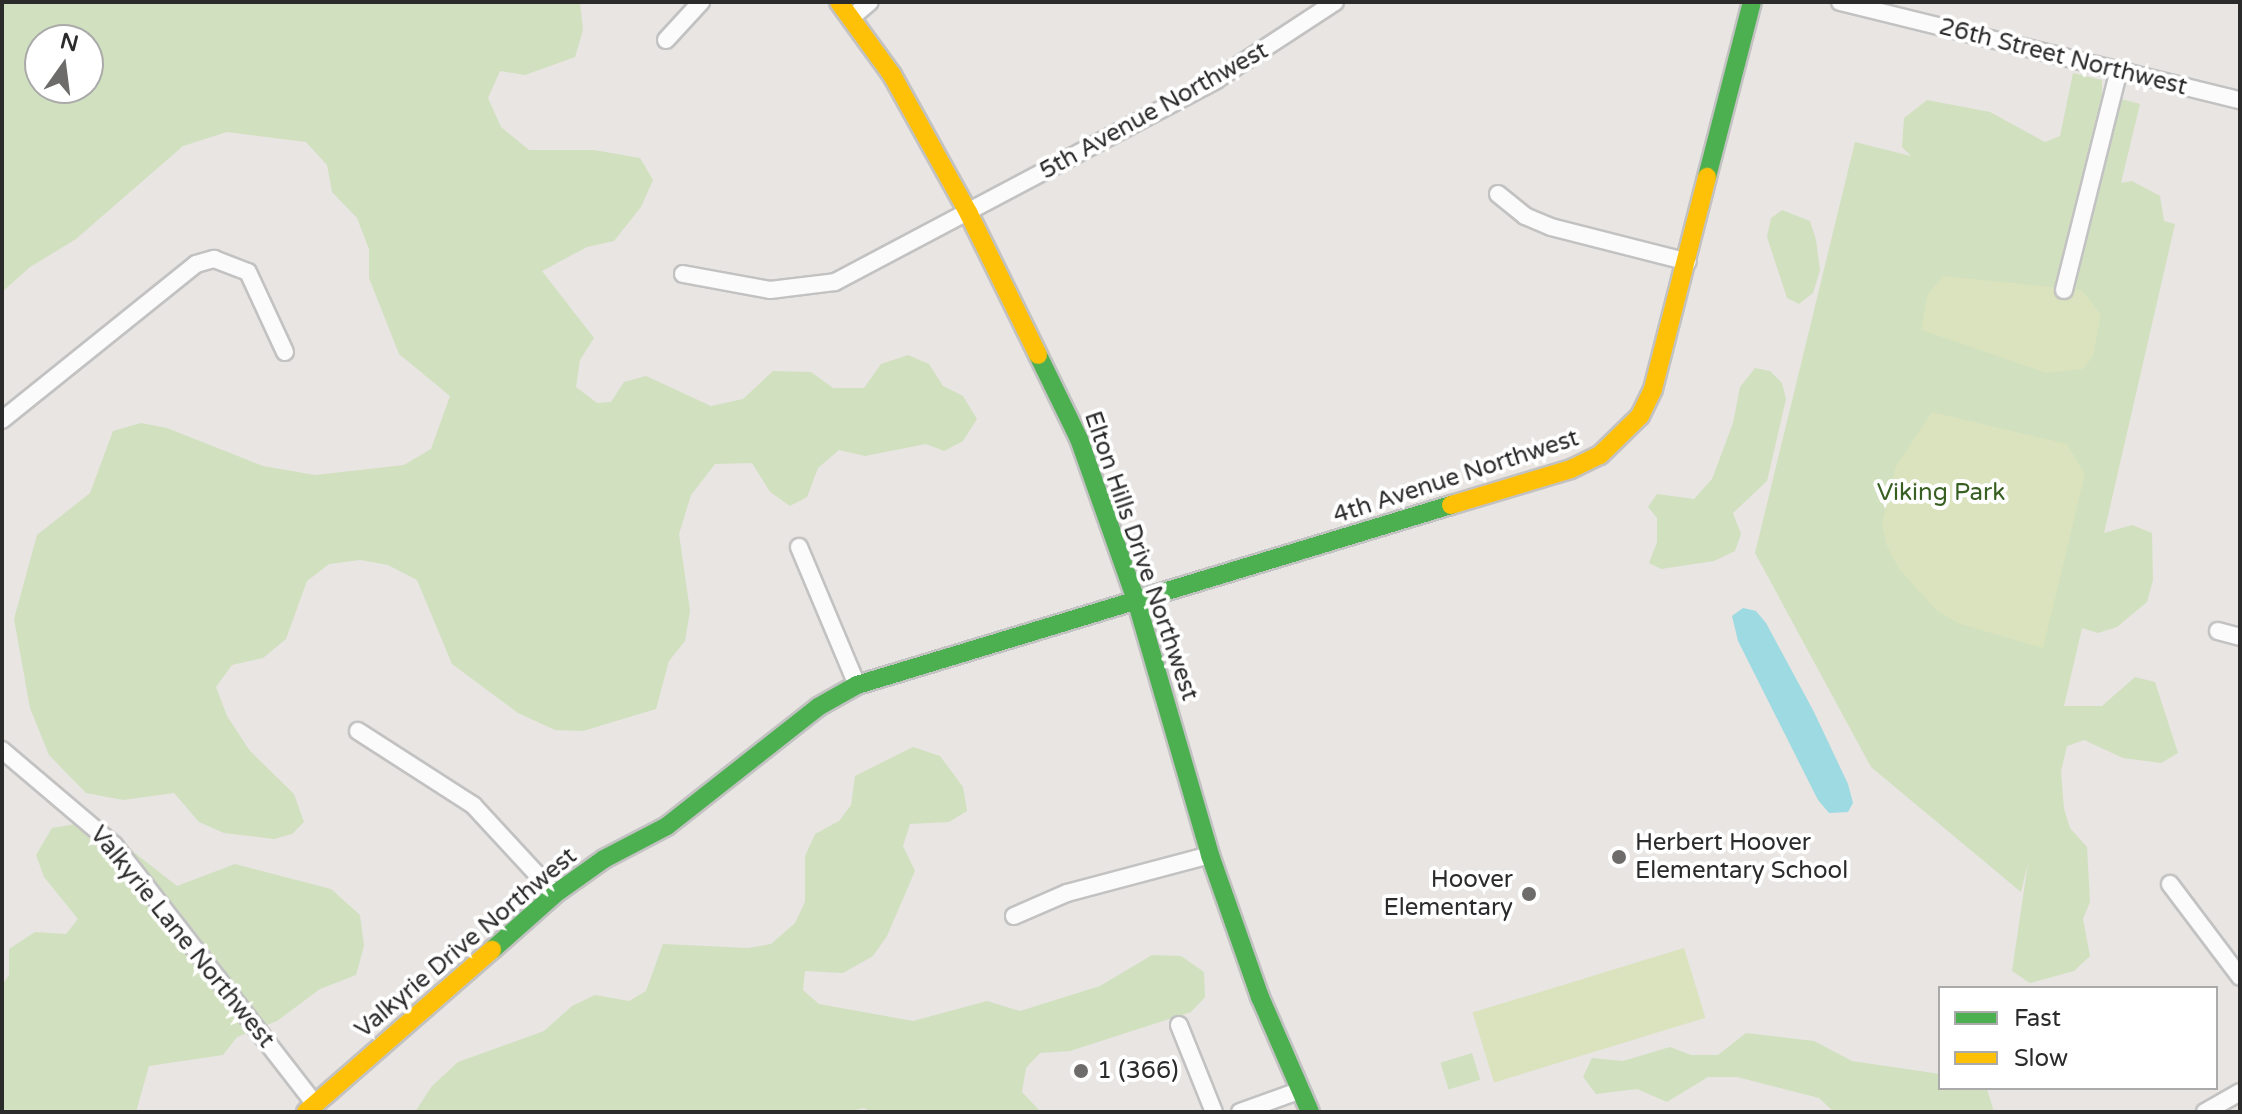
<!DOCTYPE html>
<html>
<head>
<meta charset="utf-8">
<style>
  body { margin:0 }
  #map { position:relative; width:2242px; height:1114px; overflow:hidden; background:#e8e5e2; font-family:"Varela Round",sans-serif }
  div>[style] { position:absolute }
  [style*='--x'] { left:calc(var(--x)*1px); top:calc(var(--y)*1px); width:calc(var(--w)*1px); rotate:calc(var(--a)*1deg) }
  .green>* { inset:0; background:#d1e0bf; transform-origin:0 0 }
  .pitch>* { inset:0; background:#dae3bd; transform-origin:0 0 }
  .water>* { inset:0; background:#9edae1 }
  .roads { filter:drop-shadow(2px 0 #c3c2c2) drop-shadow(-2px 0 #c3c2c2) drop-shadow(0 2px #c3c2c2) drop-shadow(0 -2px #c3c2c2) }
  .street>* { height:16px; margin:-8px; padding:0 8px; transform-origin:8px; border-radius:8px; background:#fcfbfb }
  .fast>* { height:18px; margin:-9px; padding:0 9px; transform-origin:9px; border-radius:9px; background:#4caf50 }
  .slow>* { height:18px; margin:-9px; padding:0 9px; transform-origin:9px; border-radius:9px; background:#ffc107 }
  .dots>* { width:22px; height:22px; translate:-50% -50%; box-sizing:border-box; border:4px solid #fff; border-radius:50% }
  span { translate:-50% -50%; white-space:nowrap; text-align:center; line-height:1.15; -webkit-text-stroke:8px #fff; paint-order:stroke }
  .street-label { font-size:24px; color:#2b2b2b }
  .park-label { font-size:24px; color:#396023 }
  .poi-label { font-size:24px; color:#2b2b2b }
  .left { translate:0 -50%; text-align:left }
  .right { translate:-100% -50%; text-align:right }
  .frame { position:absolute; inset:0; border:4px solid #2b2b2b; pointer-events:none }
  .legend { position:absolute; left:1938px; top:986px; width:280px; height:104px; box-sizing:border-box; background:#fff; border:2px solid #aaa; margin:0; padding:10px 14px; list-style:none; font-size:24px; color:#2b2b2b }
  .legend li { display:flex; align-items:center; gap:16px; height:40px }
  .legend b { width:40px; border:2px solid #aaa }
  .north { position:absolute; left:24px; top:24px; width:80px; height:80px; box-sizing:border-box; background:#fff; border:2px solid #aaa; border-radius:50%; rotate:14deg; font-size:22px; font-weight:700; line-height:32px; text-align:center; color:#2b2b2b }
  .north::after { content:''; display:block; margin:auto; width:28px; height:36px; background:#6d6c6b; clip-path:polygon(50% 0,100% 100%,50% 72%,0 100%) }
</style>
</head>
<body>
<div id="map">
  <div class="green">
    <i style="clip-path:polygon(evenodd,2px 2px,580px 2px,583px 30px,575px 57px,525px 75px,500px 71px,488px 98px,501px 127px,529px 150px,594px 150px,640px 158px,653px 180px,641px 207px,614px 241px,587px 247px,542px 271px,594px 338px,580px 360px,576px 387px,597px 403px,611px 402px,624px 382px,646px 376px,711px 406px,743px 399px,773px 371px,811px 372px,833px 388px,864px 388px,881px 364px,908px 355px,929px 364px,943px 386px,963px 396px,977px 419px,963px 441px,944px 451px,926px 444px,865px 456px,839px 450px,818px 468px,807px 497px,790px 506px,770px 492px,752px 463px,715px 464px,691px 495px,679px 534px,690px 611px,685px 641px,669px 661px,656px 709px,583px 731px,555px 730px,518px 713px,452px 664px,417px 580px,388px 565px,360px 560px,329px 564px,307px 581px,286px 639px,263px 658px,232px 665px,216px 687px,227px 716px,250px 751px,294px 794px,304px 822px,292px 834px,274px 839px,224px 833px,199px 822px,174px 793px,123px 800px,86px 793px,49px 755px,30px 708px,14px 619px,37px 535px,90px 493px,113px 431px,141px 423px,167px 428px,263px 466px,315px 475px,404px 465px,431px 449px,450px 396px,399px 354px,369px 278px,369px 249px,357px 218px,332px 192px,327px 165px,306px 142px,227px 132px,183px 146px,76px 239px,30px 267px,2px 292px,2px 2px,40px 40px,88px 40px,88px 88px,40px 88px,40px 40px)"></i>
    <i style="clip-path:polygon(2073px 73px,2102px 80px,2102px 94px,2140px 104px,2121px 183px,2132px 181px,2160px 196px,2164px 221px,2175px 224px,2104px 533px,2132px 525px,2152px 533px,2153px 580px,2147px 602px,2117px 627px,2098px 633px,2082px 628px,2064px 706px,2102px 706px,2135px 677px,2155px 682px,2178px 753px,2161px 763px,2123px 758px,2084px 740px,2067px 746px,2061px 771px,2064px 809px,2070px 828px,2087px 847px,2090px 902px,2083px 919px,2090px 956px,2074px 971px,2030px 983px,2012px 971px,2028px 863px,2021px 892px,1871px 767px,1755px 553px,1855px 142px,1911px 156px,1902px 147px,1904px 118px,1927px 100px,1990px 112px,2045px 142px,2060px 136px)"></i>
    <i style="clip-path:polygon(1782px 210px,1810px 221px,1816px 240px,1820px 270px,1813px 293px,1799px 304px,1787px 298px,1767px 237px,1771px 218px)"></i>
    <i style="clip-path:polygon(1755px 368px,1770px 371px,1782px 383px,1786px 399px,1767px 481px,1733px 513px,1741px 534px,1735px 551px,1714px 561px,1661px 569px,1649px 563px,1657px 542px,1657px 518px,1648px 507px,1657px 494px,1694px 499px,1712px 479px,1733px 423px,1740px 387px)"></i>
    <i style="clip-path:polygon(913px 747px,940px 756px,963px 787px,967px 811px,949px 822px,910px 824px,903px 846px,915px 871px,887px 936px,873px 956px,843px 973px,805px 971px,803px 990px,819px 1004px,913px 1021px,987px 1001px,1020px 1011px,1100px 986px,1152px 955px,1181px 956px,1204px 972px,1205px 997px,1191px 1012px,1070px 1051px,1040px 1053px,1026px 1068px,1022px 1092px,1039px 1110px,1064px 1112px,873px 1112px,864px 1108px,844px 1112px,415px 1112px,432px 1086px,458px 1062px,544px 1031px,572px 1006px,595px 995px,629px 1001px,646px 991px,663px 944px,748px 948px,771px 944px,795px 923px,805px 902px,805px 856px,815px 834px,839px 821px,851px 805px,855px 776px)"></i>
    <i style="clip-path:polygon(82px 823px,113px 836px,177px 886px,235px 864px,331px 889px,360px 915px,364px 946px,356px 975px,320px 989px,277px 1021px,237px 1037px,223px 1055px,149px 1066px,136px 1112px,2px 1112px,2px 985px,9px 975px,9px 949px,35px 932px,66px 934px,78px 919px,44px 877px,36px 855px,52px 828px)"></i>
    <i style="clip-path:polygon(1746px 1033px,1814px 1041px,1852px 1061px,1940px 1074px,1940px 1088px,1987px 1089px,1994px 1112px,1834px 1112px,1819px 1098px,1737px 1077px,1708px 1077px,1667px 1102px,1637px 1089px,1596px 1094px,1583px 1077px,1592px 1058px,1623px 1061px,1670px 1047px,1691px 1055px,1718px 1055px)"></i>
    <i style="left:1472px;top:1053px;width:28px;height:33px;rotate:73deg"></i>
  </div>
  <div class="pitch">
    <i style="clip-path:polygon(1943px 276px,2082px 290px,2101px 315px,2093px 356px,2083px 369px,2047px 373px,1921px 330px,1928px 294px)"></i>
    <i style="clip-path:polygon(1932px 412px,2067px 444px,2085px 474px,2043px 648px,1960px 624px,1937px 611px,1899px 569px,1887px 546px,1882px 525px,1895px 468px)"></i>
    <i style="left:1684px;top:948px;width:73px;height:221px;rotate:73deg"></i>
  </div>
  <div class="water">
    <i style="clip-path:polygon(1743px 608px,1756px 611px,1766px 623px,1814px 712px,1848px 784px,1853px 803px,1848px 812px,1829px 813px,1818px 800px,1738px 641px,1732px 616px)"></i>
  </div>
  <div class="roads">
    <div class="street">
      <i style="--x:1840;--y:2;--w:412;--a:13.8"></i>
      <i style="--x:852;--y:17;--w:23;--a:-40"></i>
      <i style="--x:666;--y:40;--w:52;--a:-47.4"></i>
      <i style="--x:1498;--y:194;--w:35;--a:39"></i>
      <i style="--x:1525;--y:216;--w:28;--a:23"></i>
      <i style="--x:1551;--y:227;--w:141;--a:14.3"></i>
      <i style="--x:683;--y:274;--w:88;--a:10.4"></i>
      <i style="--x:770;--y:290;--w:65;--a:-7"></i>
      <i style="--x:835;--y:282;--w:431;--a:-27.9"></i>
      <i style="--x:1216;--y:80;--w:142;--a:-33.2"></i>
      <i style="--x:2064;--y:290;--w:227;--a:-76"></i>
      <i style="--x:2;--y:420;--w:249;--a:-38.8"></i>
      <i style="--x:196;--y:264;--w:19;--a:-16"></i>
      <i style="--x:214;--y:259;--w:36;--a:21"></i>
      <i style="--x:248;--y:272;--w:88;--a:65.2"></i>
      <i style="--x:799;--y:547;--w:150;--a:67.2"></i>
      <i style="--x:2218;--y:631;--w:23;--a:15"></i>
      <i style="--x:358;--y:731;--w:137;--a:32.8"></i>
      <i style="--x:473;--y:805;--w:121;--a:47.3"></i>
      <i style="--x:2;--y:750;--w:147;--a:40.3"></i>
      <i style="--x:114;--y:845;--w:328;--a:52.2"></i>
      <i style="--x:2170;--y:884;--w:116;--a:53"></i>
      <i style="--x:1014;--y:916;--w:58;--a:-23.5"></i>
      <i style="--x:1067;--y:893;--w:148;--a:-14.9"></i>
      <i style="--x:1179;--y:1025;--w:94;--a:68.1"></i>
      <i style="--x:1240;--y:1112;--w:65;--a:-19.8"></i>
      <i style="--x:2205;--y:1112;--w:40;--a:-29.7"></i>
    </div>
    <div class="fast">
      <i style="--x:1707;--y:177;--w:181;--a:-75.6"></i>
      <i style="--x:1038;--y:355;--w:93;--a:64"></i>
      <i style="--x:1079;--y:439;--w:171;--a:70.5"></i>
      <i style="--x:1136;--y:600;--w:266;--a:73.8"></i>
      <i style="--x:1210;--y:855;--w:151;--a:70.6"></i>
      <i style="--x:1260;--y:997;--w:125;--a:66.5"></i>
      <i style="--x:492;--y:950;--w:84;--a:-41.6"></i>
      <i style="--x:555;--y:894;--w:60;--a:-35.5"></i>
      <i style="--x:604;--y:859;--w:71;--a:-27.6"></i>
      <i style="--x:667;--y:826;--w:192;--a:-38.2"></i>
      <i style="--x:818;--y:707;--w:45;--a:-29.4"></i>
      <i style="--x:857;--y:685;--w:621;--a:-16.86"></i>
    </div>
    <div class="slow">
      <i style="--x:839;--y:2;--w:90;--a:54"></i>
      <i style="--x:892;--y:75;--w:159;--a:61"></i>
      <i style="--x:969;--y:214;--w:157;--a:63.9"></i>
      <i style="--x:1451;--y:505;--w:125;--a:-16.7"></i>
      <i style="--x:1571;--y:469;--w:32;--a:-26"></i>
      <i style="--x:1600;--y:455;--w:56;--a:-44.3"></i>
      <i style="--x:1640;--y:416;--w:30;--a:-64"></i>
      <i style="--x:1653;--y:389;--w:219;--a:-75.7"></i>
      <i style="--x:306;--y:1112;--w:247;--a:-41.1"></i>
    </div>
  </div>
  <div class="dots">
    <i style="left:1619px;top:857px;background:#6d6c6b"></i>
    <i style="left:1529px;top:894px;background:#6d6c6b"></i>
    <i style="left:1081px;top:1071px;background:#6d6c6b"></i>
  </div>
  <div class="street-label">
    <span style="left:2063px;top:57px;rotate:14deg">26th Street Northwest</span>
    <span style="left:1154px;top:111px;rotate:-29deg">5th Avenue Northwest</span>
    <span style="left:1456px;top:477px;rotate:-18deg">4th Avenue Northwest</span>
    <span style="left:1141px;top:556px;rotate:71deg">Elton Hills Drive Northwest</span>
    <span style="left:182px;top:937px;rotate:51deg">Valkyrie Lane Northwest</span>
    <span style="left:466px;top:943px;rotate:-40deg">Valkyrie Drive Northwest</span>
  </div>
  <div class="park-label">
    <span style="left:1941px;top:493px">Viking Park</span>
  </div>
  <div class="poi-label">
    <span class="left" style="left:1635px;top:857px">Herbert Hoover<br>Elementary School</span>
    <span class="right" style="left:1513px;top:894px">Hoover<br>Elementary</span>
    <span class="left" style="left:1097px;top:1071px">1 (366)</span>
  </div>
  <div class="frame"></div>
  <ul class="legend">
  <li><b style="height:10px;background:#4caf50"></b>Fast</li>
  <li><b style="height:10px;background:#ffc107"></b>Slow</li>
  </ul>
  <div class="north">N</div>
</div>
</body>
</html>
